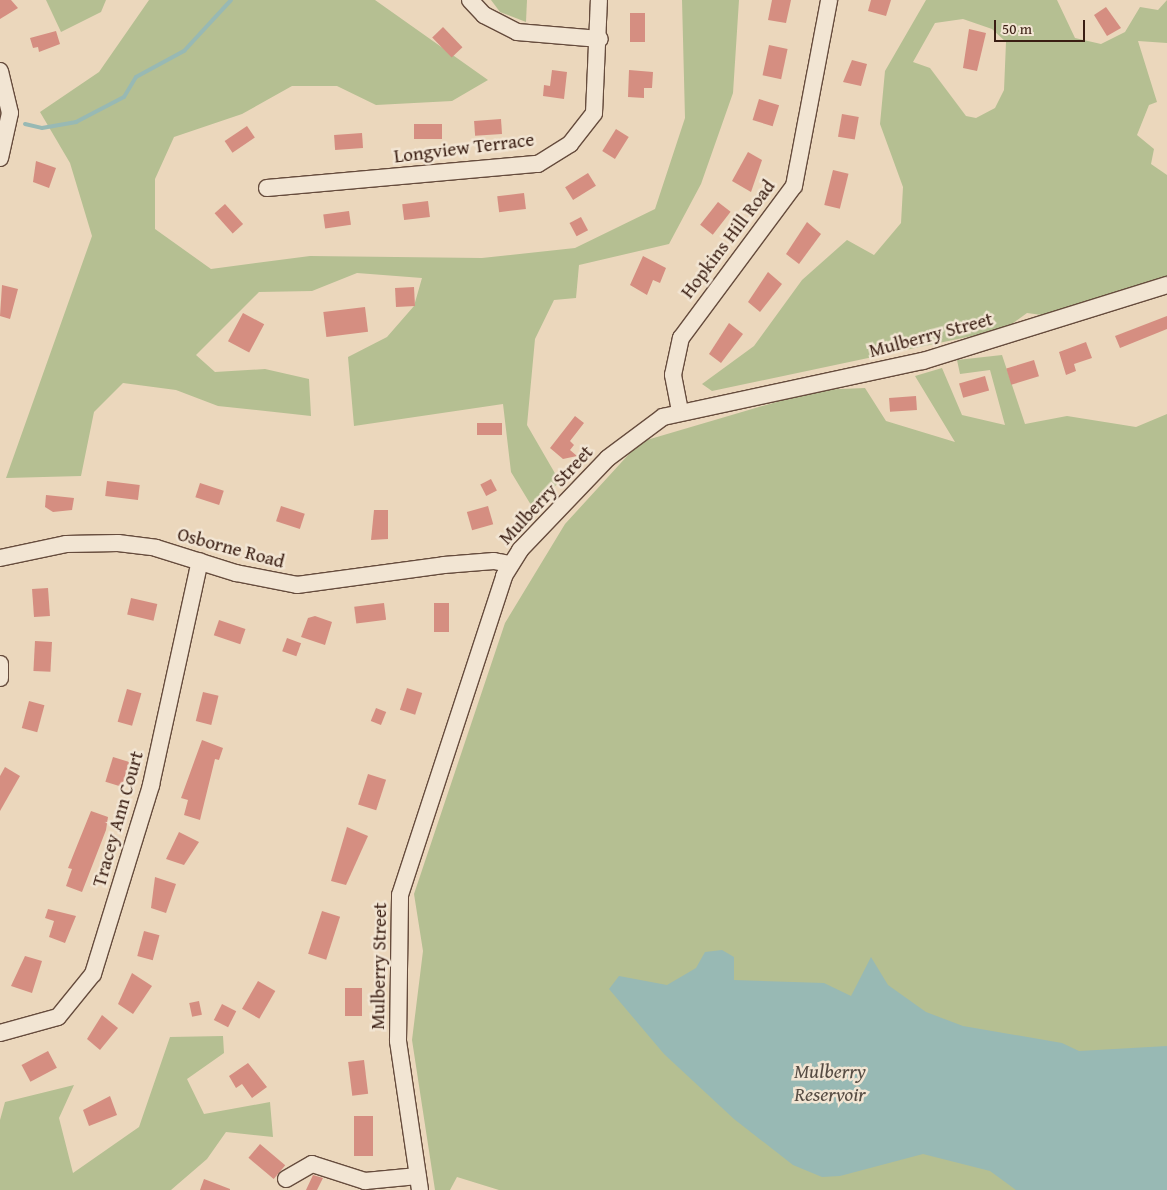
<!DOCTYPE html>
<html>
<head>
<meta charset="utf-8">
<style>
  body { margin:0 }
  #map { position:relative; width:1167px; height:1190px; overflow:hidden; background:#ebd7bc; font-family:"Gentium Book Plus",serif }
  div>[style] { position:absolute }
  [style*='--x'] { left:calc(var(--x)*1px); top:calc(var(--y)*1px); width:calc(var(--w)*1px); rotate:calc(var(--a)*1deg) }
  .green>* { inset:0; background:#b5bf92 }
  .water>* { inset:0; background:#98b9b4 }
  .stream>* { height:4px; margin:-2px; padding:0 2px; transform-origin:2px; border-radius:2px; background:#98b9b4 }
  .building>* { inset:0; background:#d58e81; transform-origin:0 0 }
  .roads { filter:drop-shadow(1px 0 #664c3d) drop-shadow(-1px 0 #664c3d) drop-shadow(0 1px #664c3d) drop-shadow(0 -1px #664c3d) }
  .minor>* { height:16px; margin:-8px; padding:0 8px; transform-origin:8px; border-radius:8px; background:#f2e5d3 }
  span { translate:-50% -50%; white-space:nowrap; text-align:center; line-height:1.15; -webkit-text-stroke:5px #f2e5d3; paint-order:stroke }
  .street-label { font-size:19px; color:#3a1e13 }
  .water-label { font-size:20px; color:#564c43; font-style:italic }
  .scale { position:absolute; left:994px; top:20px; width:91px; height:22px; box-sizing:border-box; border:2px solid #3a1e13; border-top:0; padding-left:6px; font-size:15px; line-height:18px; white-space:nowrap; color:#3a1e13; -webkit-text-stroke:4px #f2e5d3; paint-order:stroke }
</style>
</head>
<body>
<div id="map">
  <div class="green">
    <i style="clip-path:polygon(46px 0,106px 0,101px 12px,61px 32px)"></i>
    <i style="clip-path:polygon(149px 0,375px 0,488px 80px,452px 101px,376px 105px,337px 86px,292px 86px,242px 114px,174px 137px,155px 179px,155px 229px,211px 269px,310px 256px,482px 258px,575px 248px,655px 209px,685px 118px,682px 0,739px 0,733px 93px,701px 184px,669px 244px,579px 265px,576px 298px,554px 300px,535px 339px,527px 425px,560px 482px,531px 505px,511px 472px,503px 404px,354px 426px,348px 357px,387px 337px,414px 306px,422px 278px,357px 273px,312px 291px,259px 292px,196px 355px,215px 372px,265px 369px,309px 379px,311px 416px,218px 406px,176px 390px,123px 383px,94px 412px,81px 476px,6px 478px,92px 236px,70px 163px,40px 112px,99px 72px)"></i>
    <i style="clip-path:polygon(491px 0,527px 0,526px 22px,500px 12px)"></i>
    <i style="clip-path:polygon(evenodd,926px 0,1057px 0,1075px 38px,1101px 44px,1125px 32px,1140px 7px,1158px 10px,1167px 0,1167px 43px,1138px 41px,1157px 102px,1149px 105px,1137px 135px,1154px 149px,1151px 164px,1167px 175px,1167px 280px,1057px 317px,1027px 313px,1005px 329px,712px 391px,702px 384px,754px 346px,802px 280px,847px 240px,874px 255px,901px 223px,903px 187px,880px 124px,885px 71px,926px 0,963px 19px,992px 29px,1006px 42px,1004px 90px,995px 108px,976px 118px,966px 116px,930px 68px,913px 62px,935px 23px,963px 19px)"></i>
    <i style="clip-path:polygon(1002px 355px,1025px 424px,1067px 416px,1136px 427px,1167px 414px,1167px 1190px,499px 1190px,457px 1177px,450px 1190px,435px 1190px,412px 1040px,423px 951px,414px 894px,505px 623px,565px 524px,640px 442px,817px 390px,865px 388px,886px 421px,955px 442px,915px 376px,942px 368px,962px 415px,1005px 425px,990px 370px,960px 374px,957px 360px)"></i>
    <i style="clip-path:polygon(223px 1036px,224px 1053px,187px 1079px,204px 1114px,270px 1102px,273px 1137px,226px 1132px,207px 1159px,171px 1190px,0 1190px,0 1120px,5px 1102px,74px 1085px,59px 1118px,73px 1173px,139px 1127px,170px 1037px)"></i>
  </div>
  <div class="water">
    <i style="clip-path:polygon(722px 950px,734px 957px,734px 980px,824px 983px,851px 996px,871px 957px,888px 985px,926px 1012px,963px 1026px,1062px 1043px,1079px 1051px,1167px 1046px,1167px 1190px,1016px 1190px,990px 1171px,923px 1154px,840px 1176px,822px 1177px,793px 1165px,734px 1119px,664px 1054px,609px 989px,619px 976px,667px 985px,696px 968px,705px 952px)"></i>
  </div>
  <div class="stream">
    <i style="--x:25;--y:124;--w:17;--a:13"></i>
    <i style="--x:42;--y:128;--w:35;--a:-10"></i>
    <i style="--x:76;--y:122;--w:54;--a:-27.5"></i>
    <i style="--x:124;--y:97;--w:23;--a:-59"></i>
    <i style="--x:136;--y:77;--w:55;--a:-28.4"></i>
    <i style="--x:184;--y:51;--w:69;--a:-47.3"></i>
  </div>
  <div class="building">
    <i style="clip-path:polygon(0 0,11px 0,18px 8px,0 19px)"></i>
    <i style="clip-path:polygon(772px 0,791px 0,786px 23px,768px 20px)"></i>
    <i style="clip-path:polygon(871px 0,891px 0,886px 16px,868px 11px)"></i>
    <i style="clip-path:polygon(1106px 7px,1121px 28px,1107px 36px,1094px 15px)"></i>
    <i style="left:630px;top:13px;width:15px;height:29px"></i>
    <i style="left:443px;top:27px;width:28px;height:15px;rotate:46deg"></i>
    <i style="clip-path:polygon(969px 29px,986px 33px,977px 71px,963px 68px)"></i>
    <i style="clip-path:polygon(56px 31px,60px 44px,39px 52px,38px 47px,33px 48px,30px 38px)"></i>
    <i style="left:769px;top:45px;width:19px;height:31px;rotate:12deg"></i>
    <i style="clip-path:polygon(852px 60px,867px 64px,861px 86px,843px 82px)"></i>
    <i style="clip-path:polygon(552px 70px,567px 72px,564px 99px,543px 96px,544px 85px,550px 86px)"></i>
    <i style="clip-path:polygon(629px 70px,653px 72px,652px 88px,644px 88px,644px 98px,628px 97px)"></i>
    <i style="left:759px;top:99px;width:21px;height:22px;rotate:17deg"></i>
    <i style="left:842px;top:114px;width:17px;height:23px;rotate:10deg"></i>
    <i style="left:501px;top:119px;width:15px;height:27px;rotate:86deg"></i>
    <i style="left:442px;top:124px;width:15px;height:28px;rotate:90deg"></i>
    <i style="left:247px;top:126px;width:14px;height:27px;rotate:56deg"></i>
    <i style="left:616px;top:129px;width:15px;height:26px;rotate:32deg"></i>
    <i style="left:362px;top:133px;width:15px;height:28px;rotate:86deg"></i>
    <i style="clip-path:polygon(748px 152px,762px 160px,751px 192px,732px 181px)"></i>
    <i style="clip-path:polygon(36px 161px,56px 168px,49px 188px,33px 182px)"></i>
    <i style="left:833px;top:170px;width:16px;height:36px;rotate:14deg"></i>
    <i style="left:588px;top:173px;width:15px;height:27px;rotate:58deg"></i>
    <i style="left:524px;top:193px;width:16px;height:27px;rotate:83deg"></i>
    <i style="left:428px;top:201px;width:16px;height:26px;rotate:83deg"></i>
    <i style="left:718px;top:202px;width:16px;height:29px;rotate:38deg"></i>
    <i style="left:225px;top:204px;width:27px;height:14px;rotate:48deg"></i>
    <i style="left:349px;top:211px;width:14px;height:26px;rotate:82deg"></i>
    <i style="left:581px;top:217px;width:15px;height:13px;rotate:62deg"></i>
    <i style="clip-path:polygon(807px 222px,821px 234px,799px 264px,786px 254px)"></i>
    <i style="clip-path:polygon(643px 256px,666px 268px,660px 283px,653px 280px,647px 295px,630px 285px)"></i>
    <i style="clip-path:polygon(768px 272px,782px 284px,760px 312px,748px 302px)"></i>
    <i style="clip-path:polygon(2px 285px,18px 289px,10px 319px,0 316px)"></i>
    <i style="left:414px;top:287px;width:19px;height:19px;rotate:87deg"></i>
    <i style="left:365px;top:307px;width:25px;height:42px;rotate:83deg"></i>
    <i style="left:243px;top:313px;width:24px;height:32px;rotate:28deg"></i>
    <i style="clip-path:polygon(1167px 316px,1167px 329px,1120px 348px,1115px 336px)"></i>
    <i style="clip-path:polygon(729px 323px,743px 334px,721px 363px,709px 354px)"></i>
    <i style="clip-path:polygon(1086px 342px,1092px 358px,1074px 364px,1076px 371px,1066px 375px,1059px 352px)"></i>
    <i style="left:1034px;top:360px;width:17px;height:29px;rotate:73deg"></i>
    <i style="left:985px;top:376px;width:15px;height:27px;rotate:74deg"></i>
    <i style="left:916px;top:396px;width:14px;height:27px;rotate:86deg"></i>
    <i style="clip-path:polygon(575px 416px,584px 423px,570px 441px,574px 445px,570px 450px,577px 456px,563px 459px,550px 448px)"></i>
    <i style="left:502px;top:423px;width:12px;height:25px;rotate:90deg"></i>
    <i style="left:491px;top:479px;width:13px;height:12px;rotate:63deg"></i>
    <i style="left:107px;top:481px;width:33px;height:15px;rotate:7deg"></i>
    <i style="left:200px;top:483px;width:25px;height:15px;rotate:18deg"></i>
    <i style="clip-path:polygon(46px 495px,74px 498px,72px 510px,53px 512px,45px 507px)"></i>
    <i style="left:281px;top:506px;width:25px;height:16px;rotate:18deg"></i>
    <i style="left:488px;top:506px;width:19px;height:22px;rotate:74deg"></i>
    <i style="clip-path:polygon(374px 510px,388px 510px,388px 539px,371px 540px)"></i>
    <i style="left:48px;top:588px;width:28px;height:16px;rotate:86deg"></i>
    <i style="left:131px;top:598px;width:27px;height:17px;rotate:13deg"></i>
    <i style="left:384px;top:603px;width:17px;height:30px;rotate:83deg"></i>
    <i style="left:434px;top:603px;width:15px;height:29px"></i>
    <i style="clip-path:polygon(315px 616px,332px 622px,325px 645px,301px 637px,308px 618px)"></i>
    <i style="left:219px;top:620px;width:28px;height:16px;rotate:19deg"></i>
    <i style="left:287px;top:638px;width:15px;height:14px;rotate:20deg"></i>
    <i style="left:35px;top:641px;width:17px;height:30px;rotate:3deg"></i>
    <i style="left:407px;top:688px;width:16px;height:23px;rotate:18deg"></i>
    <i style="left:127px;top:689px;width:15px;height:34px;rotate:16deg"></i>
    <i style="left:203px;top:692px;width:16px;height:30px;rotate:14deg"></i>
    <i style="left:29px;top:701px;width:16px;height:28px;rotate:15deg"></i>
    <i style="left:376px;top:708px;width:11px;height:14px;rotate:22deg"></i>
    <i style="clip-path:polygon(202px 740px,223px 748px,219px 760px,215px 759px,200px 820px,184px 815px,188px 800px,181px 798px)"></i>
    <i style="left:113px;top:757px;width:17px;height:26px;rotate:17deg"></i>
    <i style="clip-path:polygon(5px 767px,20px 776px,0 811px,0 776px)"></i>
    <i style="left:368px;top:774px;width:19px;height:32px;rotate:18deg"></i>
    <i style="clip-path:polygon(91px 811px,108px 817px,106px 830px,82px 892px,66px 886px,72px 869px,68px 868px)"></i>
    <i style="clip-path:polygon(347px 827px,368px 836px,346px 885px,331px 881px)"></i>
    <i style="clip-path:polygon(179px 832px,199px 842px,184px 865px,166px 859px)"></i>
    <i style="clip-path:polygon(155px 877px,176px 884px,166px 913px,151px 908px)"></i>
    <i style="clip-path:polygon(48px 909px,76px 916px,65px 943px,49px 937px,54px 921px,45px 918px)"></i>
    <i style="left:322px;top:911px;width:19px;height:45px;rotate:18deg"></i>
    <i style="left:144px;top:931px;width:16px;height:26px;rotate:15deg"></i>
    <i style="clip-path:polygon(25px 956px,42px 961px,32px 993px,11px 986px)"></i>
    <i style="clip-path:polygon(132px 973px,152px 986px,133px 1014px,118px 1004px)"></i>
    <i style="left:258px;top:981px;width:20px;height:32px;rotate:30deg"></i>
    <i style="left:345px;top:988px;width:17px;height:28px"></i>
    <i style="left:199px;top:1001px;width:14px;height:10px;rotate:78deg"></i>
    <i style="left:222px;top:1004px;width:16px;height:18px;rotate:27deg"></i>
    <i style="clip-path:polygon(102px 1015px,118px 1028px,100px 1050px,87px 1039px)"></i>
    <i style="left:48px;top:1051px;width:19px;height:30px;rotate:62deg"></i>
    <i style="left:364px;top:1060px;width:34px;height:16px;rotate:83deg"></i>
    <i style="clip-path:polygon(248px 1063px,267px 1087px,252px 1098px,242px 1084px,236px 1088px,229px 1076px)"></i>
    <i style="clip-path:polygon(110px 1096px,117px 1115px,89px 1126px,83px 1110px)"></i>
    <i style="left:354px;top:1116px;width:19px;height:40px"></i>
    <i style="left:260px;top:1144px;width:33px;height:18px;rotate:40deg"></i>
    <i style="clip-path:polygon(313px 1175px,323px 1178px,317px 1190px,306px 1190px)"></i>
    <i style="clip-path:polygon(204px 1179px,230px 1189px,230px 1190px,200px 1190px)"></i>
  </div>
  <div class="roads">
    <div class="minor">
      <i style="--x:470;--y:0;--w:21;--a:47"></i>
      <i style="--x:484;--y:15;--w:37;--a:27"></i>
      <i style="--x:517;--y:32;--w:83;--a:4.8"></i>
      <i style="--x:0;--y:71;--w:43;--a:76.6"></i>
      <i style="--x:10;--y:113;--w:46;--a:102.5"></i>
      <i style="--x:267;--y:188;--w:272;--a:-5.1"></i>
      <i style="--x:538;--y:164;--w:38;--a:-32"></i>
      <i style="--x:570;--y:144;--w:39;--a:-52"></i>
      <i style="--x:594;--y:113;--w:113;--a:-87.5"></i>
      <i style="--x:680;--y:411;--w:37;--a:-101"></i>
      <i style="--x:673;--y:375;--w:38;--a:-78"></i>
      <i style="--x:681;--y:338;--w:189;--a:-53.4"></i>
      <i style="--x:794;--y:186;--w:189;--a:-79.3"></i>
      <i style="--x:0;--y:558;--w:67;--a:-12"></i>
      <i style="--x:66;--y:544;--w:52;--a:-1.1"></i>
      <i style="--x:118;--y:543;--w:38;--a:7"></i>
      <i style="--x:156;--y:548;--w:84;--a:17.4"></i>
      <i style="--x:236;--y:573;--w:62;--a:11.1"></i>
      <i style="--x:297;--y:585;--w:148;--a:-7.7"></i>
      <i style="--x:444;--y:565;--w:50;--a:-4.6"></i>
      <i style="--x:494;--y:561;--w:16;--a:11"></i>
      <i style="--x:0;--y:664;--w:14;--a:90"></i>
      <i style="--x:0;--y:1033;--w:60;--a:-15.4"></i>
      <i style="--x:58;--y:1017;--w:55;--a:-50.9"></i>
      <i style="--x:93;--y:974;--w:198;--a:-72.9"></i>
      <i style="--x:151;--y:785;--w:229;--a:-77.7"></i>
      <i style="--x:286;--y:1179;--w:30;--a:-30"></i>
      <i style="--x:312;--y:1164;--w:56;--a:17.8"></i>
      <i style="--x:365;--y:1181;--w:53;--a:-5.4"></i>
      <i style="--x:420;--y:1190;--w:151;--a:-98.4"></i>
      <i style="--x:398;--y:1041;--w:146;--a:-89.2"></i>
      <i style="--x:400;--y:895;--w:336;--a:-71.9"></i>
      <i style="--x:504;--y:576;--w:31;--a:-58"></i>
      <i style="--x:520;--y:550;--w:127;--a:-46.3"></i>
      <i style="--x:608;--y:458;--w:69;--a:-36.7"></i>
      <i style="--x:663;--y:417;--w:266;--a:-12.2"></i>
      <i style="--x:923;--y:361;--w:256;--a:-17.3"></i>
    </div>
  </div>
  <div class="street-label">
    <span style="left:464px;top:148px;rotate:-7deg">Longview Terrace</span>
    <span style="left:728px;top:239px;rotate:-53deg">Hopkins Hill Road</span>
    <span style="left:931px;top:335px;rotate:-15deg">Mulberry Street</span>
    <span style="left:546px;top:495px;rotate:-47deg">Mulberry Street</span>
    <span style="left:231px;top:548px;rotate:15deg">Osborne Road</span>
    <span style="left:118px;top:819px;rotate:-74deg">Tracey Ann Court</span>
    <span style="left:379px;top:966px;rotate:-89deg">Mulberry Street</span>
  </div>
  <div class="water-label">
    <span style="left:830px;top:1082px">Mulberry<br>Reservoir</span>
  </div>
  <div class="scale">50 m</div>
</div>
</body>
</html>
